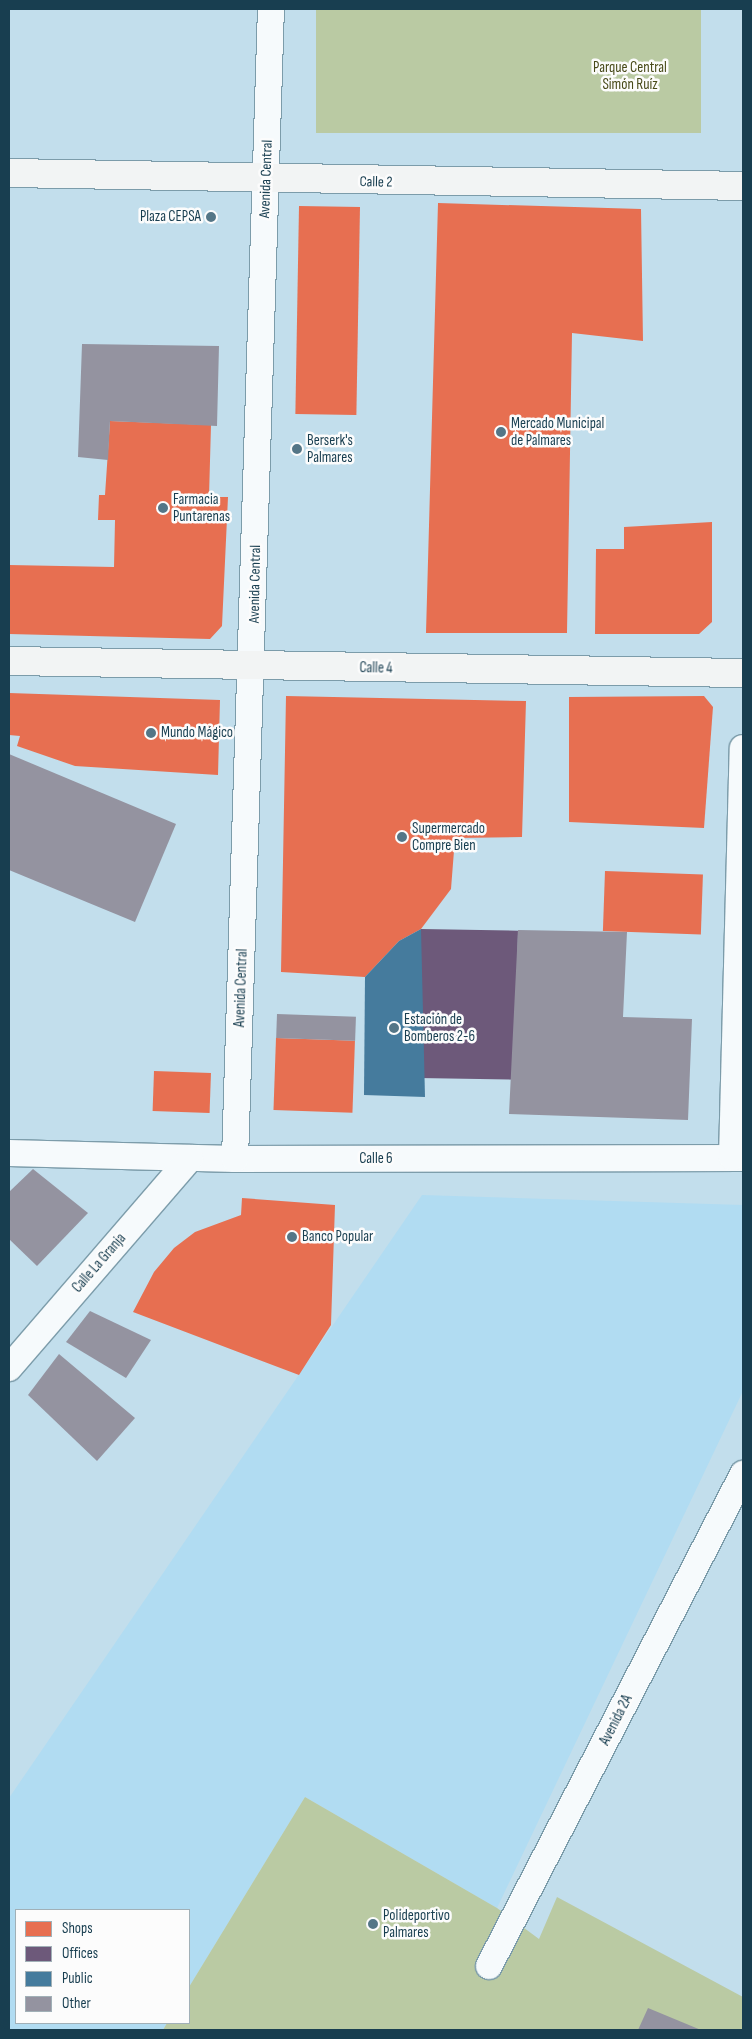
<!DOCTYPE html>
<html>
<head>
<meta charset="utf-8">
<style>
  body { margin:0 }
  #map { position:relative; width:752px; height:2039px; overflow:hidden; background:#c2deec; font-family:"Sofia Sans Condensed",sans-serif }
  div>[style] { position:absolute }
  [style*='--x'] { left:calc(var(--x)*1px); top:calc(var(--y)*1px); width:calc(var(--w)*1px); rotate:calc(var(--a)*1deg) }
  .built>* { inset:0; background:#b1dcf2 }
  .green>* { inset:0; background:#bacaa3; transform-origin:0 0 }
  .shops>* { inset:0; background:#e76f51; transform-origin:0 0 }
  .offices>* { inset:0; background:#6d597a; transform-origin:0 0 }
  .public>* { inset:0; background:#457b9d }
  .building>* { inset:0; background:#9493a0; transform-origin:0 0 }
  .roads { filter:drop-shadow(1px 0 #7c9caa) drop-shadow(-1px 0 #7c9caa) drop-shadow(0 1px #7c9caa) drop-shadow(0 -1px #7c9caa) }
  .street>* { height:26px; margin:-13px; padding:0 13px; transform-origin:13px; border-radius:13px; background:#f6fafc }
  .secondary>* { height:28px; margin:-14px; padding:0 14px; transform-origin:14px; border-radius:14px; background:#f2f4f4 }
  .dots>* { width:14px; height:14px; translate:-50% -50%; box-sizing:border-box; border:2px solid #fcfcfc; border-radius:50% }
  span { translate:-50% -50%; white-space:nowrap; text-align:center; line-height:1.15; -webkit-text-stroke:5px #fcfcfc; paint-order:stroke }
  .park-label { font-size:15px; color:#484a19 }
  .street-label { font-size:15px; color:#183e50 }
  .poi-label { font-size:15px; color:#183e50 }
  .right { translate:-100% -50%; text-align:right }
  .left { translate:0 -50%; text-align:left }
  .frame { position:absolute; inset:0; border:10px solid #183e50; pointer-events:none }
  .legend { position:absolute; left:15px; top:1909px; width:175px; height:115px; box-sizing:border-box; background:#fcfcfc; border:1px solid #a1b0b7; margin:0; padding:6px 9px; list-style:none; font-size:15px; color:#183e50 }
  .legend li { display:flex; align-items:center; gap:10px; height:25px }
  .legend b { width:25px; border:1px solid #a1b0b7 }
</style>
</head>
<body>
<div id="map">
  <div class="built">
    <i style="clip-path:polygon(422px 1195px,743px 1205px,743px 1391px,497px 1908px,305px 1797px,189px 1987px,189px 1910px,16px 1910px,16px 2023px,167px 2023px,163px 2030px,9px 2030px,9px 1798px)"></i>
  </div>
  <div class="green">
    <i style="left:316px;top:9px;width:385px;height:124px"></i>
    <i style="clip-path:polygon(305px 1797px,497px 1908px,539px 1939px,557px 1897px,743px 1997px,743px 2030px,163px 2030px,167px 2023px,189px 2023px,189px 1987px)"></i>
  </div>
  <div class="shops">
    <i style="clip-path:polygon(438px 203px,641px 209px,643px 341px,572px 333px,567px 633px,426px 633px)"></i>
    <i style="left:299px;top:206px;width:61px;height:208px;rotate:1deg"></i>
    <i style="clip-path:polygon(110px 421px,211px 425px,209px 497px,228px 497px,222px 626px,210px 639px,9px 634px,9px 565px,114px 567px,115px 520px,98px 520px,99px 495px,105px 495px)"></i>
    <i style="clip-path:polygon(712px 522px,712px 622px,699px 634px,595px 634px,596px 549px,624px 549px,624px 527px)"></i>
    <i style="clip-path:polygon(9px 693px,220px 700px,218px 775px,75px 766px,17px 746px,20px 736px,9px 735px)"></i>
    <i style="clip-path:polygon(286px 696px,526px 701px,522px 837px,455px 838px,451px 889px,421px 929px,399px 941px,365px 977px,281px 972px)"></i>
    <i style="clip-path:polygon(704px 696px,713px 707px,704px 828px,569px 822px,569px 697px)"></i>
    <i style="left:605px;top:871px;width:98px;height:60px;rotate:2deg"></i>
    <i style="left:276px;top:1038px;width:79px;height:72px;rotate:2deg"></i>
    <i style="left:154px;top:1071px;width:57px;height:40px;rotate:2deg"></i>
    <i style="clip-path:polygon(242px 1198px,335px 1205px,331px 1325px,299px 1375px,133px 1312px,154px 1272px,174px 1248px,195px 1232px,241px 1215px)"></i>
  </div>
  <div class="offices">
    <i style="left:421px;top:929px;width:97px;height:149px;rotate:1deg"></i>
  </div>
  <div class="public">
    <i style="clip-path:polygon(421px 929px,425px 1097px,364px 1095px,365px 977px,399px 941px)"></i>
  </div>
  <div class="building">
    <i style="clip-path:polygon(82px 344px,219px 346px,217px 426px,110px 421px,108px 460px,78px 457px)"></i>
    <i style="clip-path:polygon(9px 754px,176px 824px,135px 922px,9px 870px)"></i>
    <i style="clip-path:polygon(518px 930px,627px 932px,623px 1017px,692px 1019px,688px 1120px,509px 1114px)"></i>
    <i style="left:277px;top:1014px;width:79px;height:24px;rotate:2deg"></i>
    <i style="clip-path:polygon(33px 1169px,88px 1213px,37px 1266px,9px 1239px,9px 1192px)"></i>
    <i style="clip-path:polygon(90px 1311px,151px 1340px,126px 1378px,66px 1342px)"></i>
    <i style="clip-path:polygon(59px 1354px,135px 1418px,97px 1461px,28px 1395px)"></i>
    <i style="clip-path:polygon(648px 2008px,701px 2030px,638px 2030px)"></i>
  </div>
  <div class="roads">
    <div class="street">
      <i style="--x:9;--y:1153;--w:226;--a:1.5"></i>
      <i style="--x:235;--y:1159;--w:508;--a:-0.11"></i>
      <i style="--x:732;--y:1157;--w:409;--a:-88.5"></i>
      <i style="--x:235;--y:1159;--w:1151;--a:-88.21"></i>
      <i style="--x:9;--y:1368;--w:277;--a:-49.2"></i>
      <i style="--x:489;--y:1966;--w:554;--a:-62.69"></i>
    </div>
    <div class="secondary">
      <i style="--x:9;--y:173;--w:734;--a:1.01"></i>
      <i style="--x:9;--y:661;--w:734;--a:0.94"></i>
    </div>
  </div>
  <div class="dots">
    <i style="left:211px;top:217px;background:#547687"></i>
    <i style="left:501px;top:432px;background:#547687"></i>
    <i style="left:297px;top:449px;background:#547687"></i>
    <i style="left:163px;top:508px;background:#547687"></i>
    <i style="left:151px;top:733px;background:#547687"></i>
    <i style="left:402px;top:837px;background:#547687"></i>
    <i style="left:394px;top:1028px;background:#547687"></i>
    <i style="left:292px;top:1237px;background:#547687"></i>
    <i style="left:373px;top:1924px;background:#547687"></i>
  </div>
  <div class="park-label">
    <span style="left:630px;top:76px">Parque Central<br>Simón Ruíz</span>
  </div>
  <div class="street-label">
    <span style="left:266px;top:179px;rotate:-88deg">Avenida Central</span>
    <span style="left:376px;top:182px;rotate:1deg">Calle 2</span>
    <span style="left:255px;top:584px;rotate:-89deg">Avenida Central</span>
    <span style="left:376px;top:668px;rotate:1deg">Calle 4</span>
    <span style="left:241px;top:988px;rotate:-88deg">Avenida Central</span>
    <span style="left:376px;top:1159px">Calle 6</span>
    <span style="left:99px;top:1263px;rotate:-49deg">Calle La Granja</span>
    <span style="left:616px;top:1720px;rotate:-63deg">Avenida 2A</span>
  </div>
  <div class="poi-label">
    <span class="right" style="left:201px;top:217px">Plaza CEPSA</span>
    <span class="left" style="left:511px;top:432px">Mercado Municipal<br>de Palmares</span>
    <span class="left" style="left:307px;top:449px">Berserk's<br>Palmares</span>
    <span class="left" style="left:173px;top:508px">Farmacia<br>Puntarenas</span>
    <span class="left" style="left:161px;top:733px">Mundo Mágico</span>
    <span class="left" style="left:412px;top:837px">Supermercado<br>Compre Bien</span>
    <span class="left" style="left:404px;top:1028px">Estación de<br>Bomberos 2-6</span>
    <span class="left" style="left:302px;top:1237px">Banco Popular</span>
    <span class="left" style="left:383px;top:1924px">Polideportivo<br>Palmares</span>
  </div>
  <div class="frame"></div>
  <ul class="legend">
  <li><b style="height:14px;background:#e76f51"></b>Shops</li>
  <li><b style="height:14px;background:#6d597a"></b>Offices</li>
  <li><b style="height:14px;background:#457b9d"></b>Public</li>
  <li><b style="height:14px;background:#9493a0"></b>Other</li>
  </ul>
</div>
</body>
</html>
